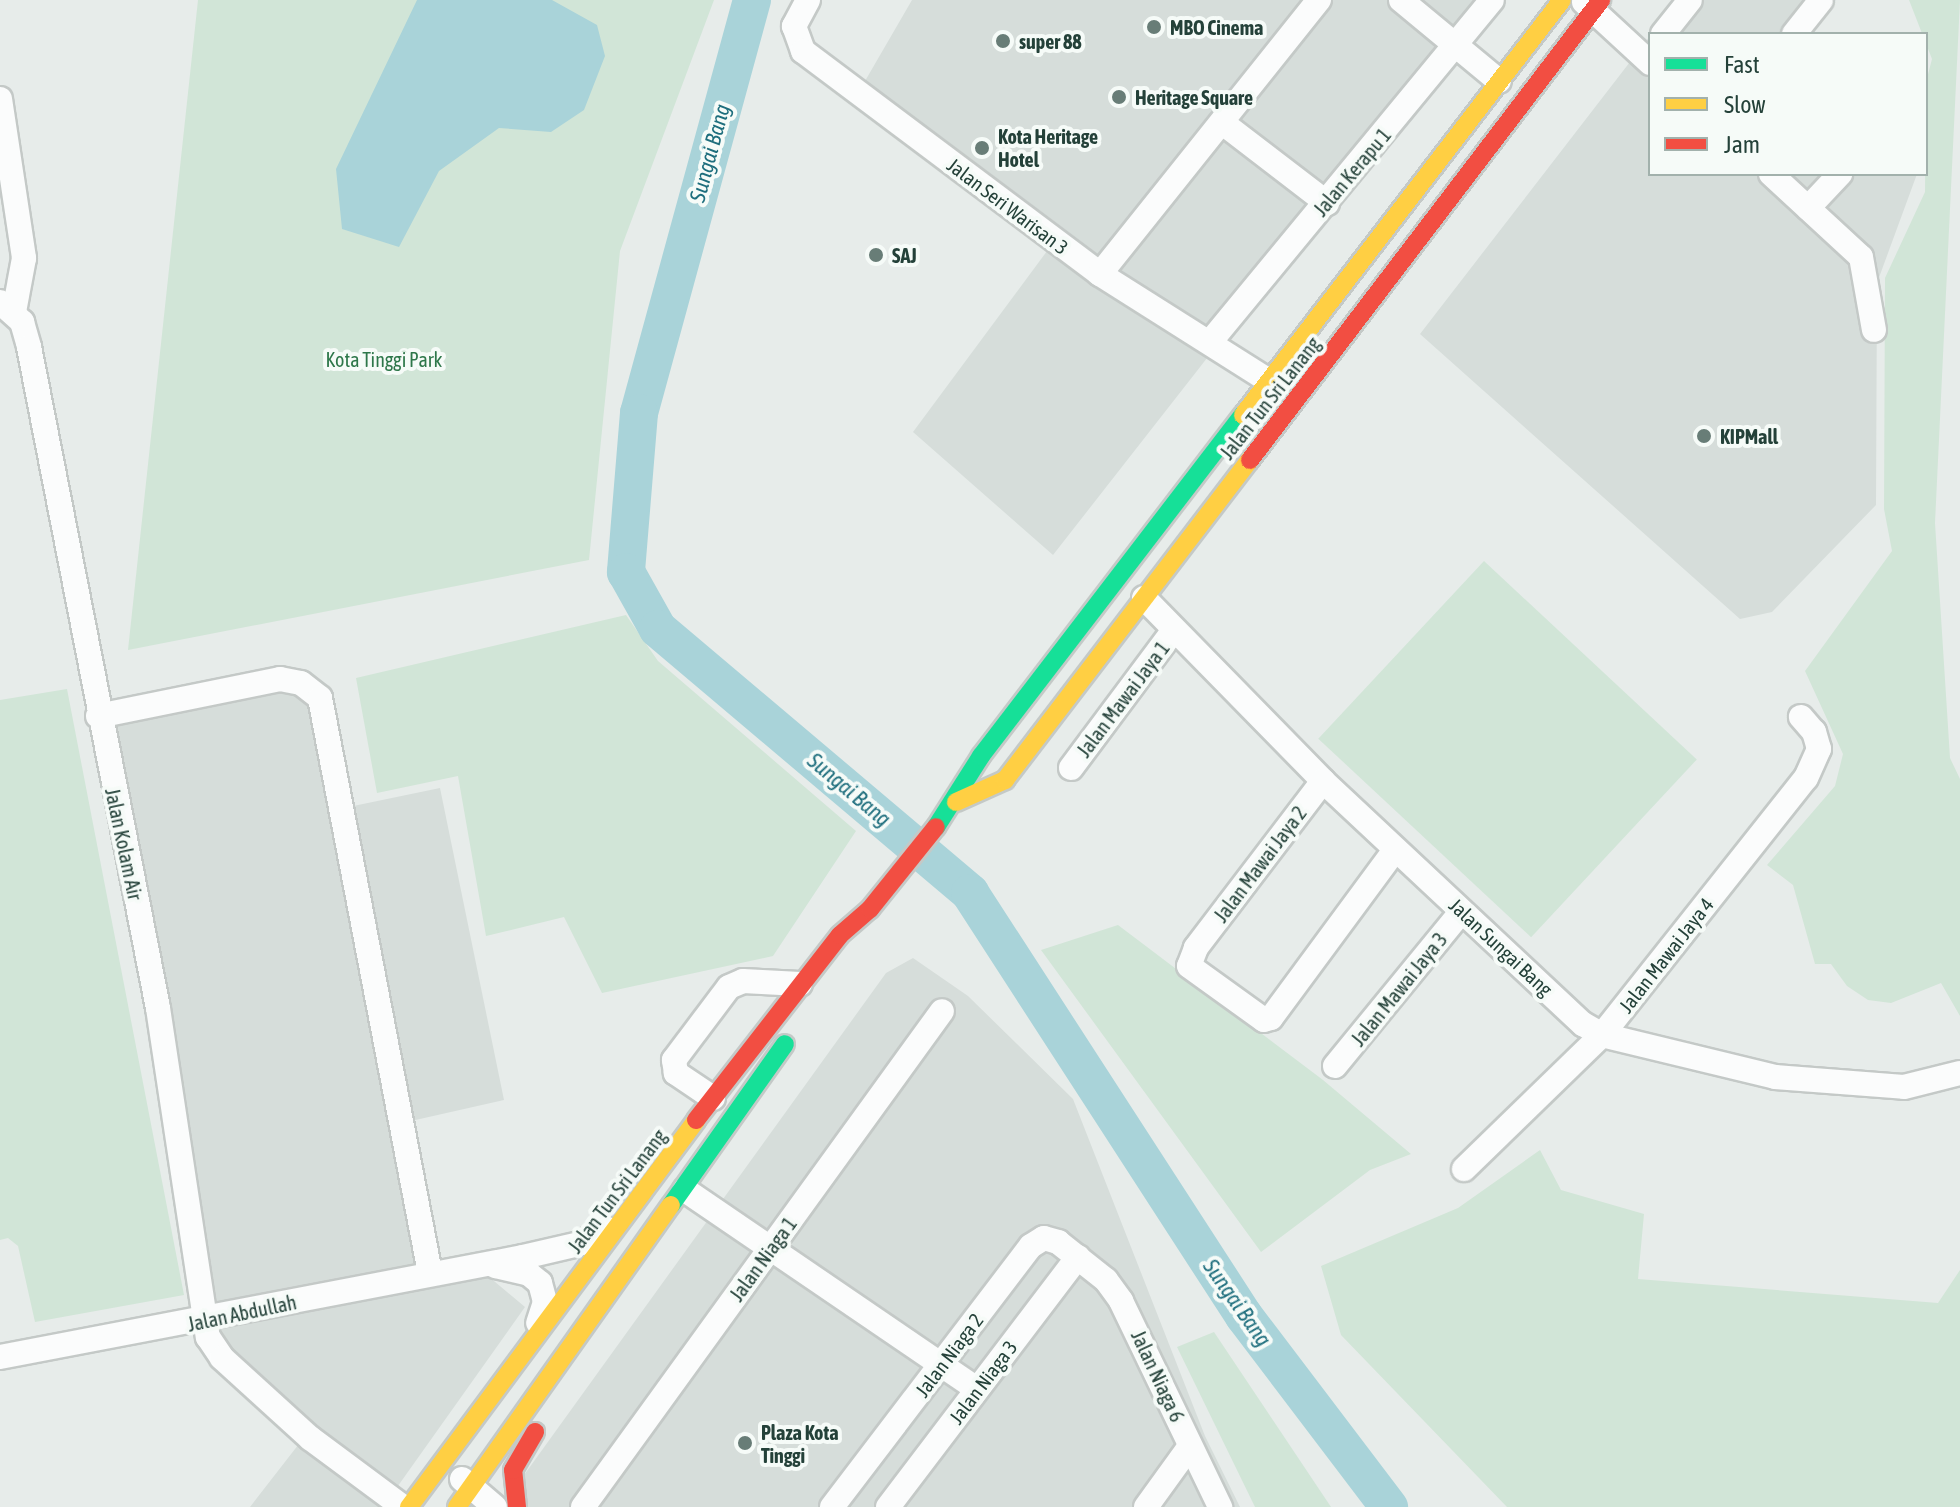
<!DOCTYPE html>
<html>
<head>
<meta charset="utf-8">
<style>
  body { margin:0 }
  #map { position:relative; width:1960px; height:1507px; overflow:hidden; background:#e7ecea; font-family:"Asap Condensed",sans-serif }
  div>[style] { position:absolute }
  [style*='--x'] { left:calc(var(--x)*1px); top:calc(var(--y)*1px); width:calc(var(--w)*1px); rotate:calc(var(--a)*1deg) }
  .built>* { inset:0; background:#d6ddda }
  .green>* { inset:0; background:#d1e5d7; transform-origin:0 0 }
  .water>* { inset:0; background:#a9d3d9 }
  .river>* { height:38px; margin:-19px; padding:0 19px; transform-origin:19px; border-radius:19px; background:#a9d3d9 }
  .roads { filter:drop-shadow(2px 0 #c4c9c7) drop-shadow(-2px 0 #c4c9c7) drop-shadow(0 2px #c4c9c7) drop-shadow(0 -2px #c4c9c7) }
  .street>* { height:24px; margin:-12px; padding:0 12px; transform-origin:12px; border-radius:12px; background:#fbfcfc }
  .fast>* { height:18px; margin:-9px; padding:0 9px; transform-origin:9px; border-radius:9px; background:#16e098 }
  .slow>* { height:18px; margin:-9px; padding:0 9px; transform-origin:9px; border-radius:9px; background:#ffcf43 }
  .jam>* { height:18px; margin:-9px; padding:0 9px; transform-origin:9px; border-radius:9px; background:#f24e42 }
  .dots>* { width:22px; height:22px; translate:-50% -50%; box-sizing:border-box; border:4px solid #f6fbf8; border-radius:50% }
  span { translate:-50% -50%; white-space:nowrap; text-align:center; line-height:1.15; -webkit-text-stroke:8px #f6fbf8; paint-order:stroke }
  .poi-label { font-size:20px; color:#244139; font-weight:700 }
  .left { translate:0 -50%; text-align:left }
  .street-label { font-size:20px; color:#244139 }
  .park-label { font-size:20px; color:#2e774a }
  .water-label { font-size:22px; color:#1e6e7d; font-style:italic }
  .legend { position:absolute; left:1648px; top:32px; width:280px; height:144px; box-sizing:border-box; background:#f6fbf8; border:2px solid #a2b1ac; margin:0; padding:10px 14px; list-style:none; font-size:24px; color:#244139 }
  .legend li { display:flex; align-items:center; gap:16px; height:40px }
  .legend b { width:40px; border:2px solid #a2b1ac }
</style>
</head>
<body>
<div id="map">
  <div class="built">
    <i style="clip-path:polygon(912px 0,1502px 0,1211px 353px,1053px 555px,913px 432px,1050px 247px,854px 100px)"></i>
    <i style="clip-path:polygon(1679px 0,1831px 0,1804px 34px,1651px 34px)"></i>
    <i style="clip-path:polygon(1650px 36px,1650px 174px,1917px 174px,1877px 283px,1876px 505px,1772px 612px,1740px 619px,1420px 334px)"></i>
    <i style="clip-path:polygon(288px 688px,312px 705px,334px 810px,440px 788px,504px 1100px,411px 1121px,440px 1280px,482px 1271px,525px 1307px,383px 1507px,250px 1507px,302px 1440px,215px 1362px,93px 727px)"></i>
    <i style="clip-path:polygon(913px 958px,968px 996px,1073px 1099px,1205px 1436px,1240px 1507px,501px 1507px,886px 973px)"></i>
  </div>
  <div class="green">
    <i style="clip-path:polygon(198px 0,714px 0,620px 251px,589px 560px,128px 650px)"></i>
    <i style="clip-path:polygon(1909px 0,1960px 0,1935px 523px,1950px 758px,1960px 779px,1960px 1016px,1941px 983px,1891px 1003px,1868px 1000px,1847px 986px,1831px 964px,1815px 964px,1793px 885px,1767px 865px,1835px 786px,1843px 754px,1805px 671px,1892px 551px,1884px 509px,1885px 278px,1925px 192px,1926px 82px,1932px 59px)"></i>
    <i style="left:1484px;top:561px;width:291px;height:243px;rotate:43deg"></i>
    <i style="clip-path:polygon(626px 615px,658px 661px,856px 831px,773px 956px,602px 993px,564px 917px,486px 936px,458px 776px,377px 793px,356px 678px)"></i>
    <i style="clip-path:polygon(67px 689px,184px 1295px,35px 1322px,18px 1246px,8px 1238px,0 1240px,0 700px)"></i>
    <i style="clip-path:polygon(1118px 925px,1323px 1080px,1411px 1154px,1370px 1170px,1261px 1252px,1041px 950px)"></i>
    <i style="clip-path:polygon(1540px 1150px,1561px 1190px,1644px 1214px,1638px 1279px,1938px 1303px,1960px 1270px,1960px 1507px,1507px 1507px,1341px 1335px,1321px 1266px,1458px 1208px)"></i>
    <i style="clip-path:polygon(1214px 1332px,1331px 1507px,1255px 1507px,1177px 1347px)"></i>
  </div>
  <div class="water">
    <i style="clip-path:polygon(417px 0,552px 0,597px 25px,605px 56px,584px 110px,551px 132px,499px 128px,439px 171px,399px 247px,342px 229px,336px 169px)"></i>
  </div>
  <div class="river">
    <i style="--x:752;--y:0;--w:428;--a:105.3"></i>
    <i style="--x:639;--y:413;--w:160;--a:94.7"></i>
    <i style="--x:626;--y:572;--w:65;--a:60.7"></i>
    <i style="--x:658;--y:629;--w:409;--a:40.2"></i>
    <i style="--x:970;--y:893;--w:504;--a:57.07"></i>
    <i style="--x:1244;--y:1316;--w:240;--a:52.8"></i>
  </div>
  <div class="roads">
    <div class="street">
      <i style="--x:808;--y:0;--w:30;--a:118"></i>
      <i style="--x:794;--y:26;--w:27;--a:70"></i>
      <i style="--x:803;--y:51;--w:371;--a:36.9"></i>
      <i style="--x:1100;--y:274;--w:200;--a:32.3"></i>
      <i style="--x:1401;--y:0;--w:127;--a:39.6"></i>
      <i style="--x:1584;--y:2;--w:90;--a:42.7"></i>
      <i style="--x:1663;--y:34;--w:43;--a:-51.5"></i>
      <i style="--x:1794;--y:34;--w:43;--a:-51.5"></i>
      <i style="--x:0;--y:99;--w:161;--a:81.4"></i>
      <i style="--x:24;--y:258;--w:55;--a:100.5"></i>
      <i style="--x:1224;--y:124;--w:130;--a:37.5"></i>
      <i style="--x:1771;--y:174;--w:122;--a:42.7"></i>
      <i style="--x:1861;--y:257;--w:74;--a:79.9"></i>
      <i style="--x:1808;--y:208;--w:47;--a:-46.7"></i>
      <i style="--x:1100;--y:274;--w:351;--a:-51.4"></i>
      <i style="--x:0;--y:302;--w:30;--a:42"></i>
      <i style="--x:22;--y:322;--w:26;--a:74"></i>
      <i style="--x:29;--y:347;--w:673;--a:78.96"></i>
      <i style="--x:158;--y:1008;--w:333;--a:81.4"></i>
      <i style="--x:208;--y:1337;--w:25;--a:56"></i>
      <i style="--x:222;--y:1358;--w:119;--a:42.3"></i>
      <i style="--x:310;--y:1438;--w:116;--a:36.6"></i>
      <i style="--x:1210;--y:342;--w:443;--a:-50.5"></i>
      <i style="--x:1144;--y:598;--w:256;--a:45.6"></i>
      <i style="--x:1323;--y:781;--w:356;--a:43.1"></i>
      <i style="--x:1583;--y:1024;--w:22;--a:30"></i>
      <i style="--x:1602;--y:1035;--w:178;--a:13.6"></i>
      <i style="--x:1775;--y:1077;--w:129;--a:4.4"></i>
      <i style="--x:1904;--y:1087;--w:58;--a:-14"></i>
      <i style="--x:98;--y:716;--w:186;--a:-11.5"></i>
      <i style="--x:280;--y:679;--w:21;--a:11"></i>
      <i style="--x:301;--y:683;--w:24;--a:38"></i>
      <i style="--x:320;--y:698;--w:585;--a:79.17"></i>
      <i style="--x:1071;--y:768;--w:172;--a:-53.3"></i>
      <i style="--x:1323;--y:781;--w:210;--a:127.3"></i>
      <i style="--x:1196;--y:948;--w:19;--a:111"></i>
      <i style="--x:1189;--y:966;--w:92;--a:35.8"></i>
      <i style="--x:1264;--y:1020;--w:7;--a:-16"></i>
      <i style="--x:1271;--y:1018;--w:209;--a:-53.6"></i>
      <i style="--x:1335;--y:1066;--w:200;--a:-50.7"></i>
      <i style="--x:713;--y:1098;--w:45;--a:-146"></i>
      <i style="--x:676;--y:1073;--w:13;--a:-99"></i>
      <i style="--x:674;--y:1060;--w:91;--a:-53"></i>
      <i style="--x:729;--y:987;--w:15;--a:-23"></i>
      <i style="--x:743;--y:981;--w:57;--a:3"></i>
      <i style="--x:1464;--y:1169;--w:192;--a:-44.2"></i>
      <i style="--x:1602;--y:1035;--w:328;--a:-51.6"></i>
      <i style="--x:1806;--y:778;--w:32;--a:-66"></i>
      <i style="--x:1819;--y:749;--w:18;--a:-106"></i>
      <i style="--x:1814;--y:732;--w:20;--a:-131"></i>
      <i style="--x:685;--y:1190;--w:353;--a:34.3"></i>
      <i style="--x:495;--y:1266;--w:35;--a:13"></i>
      <i style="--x:529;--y:1274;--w:14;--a:39"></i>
      <i style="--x:540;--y:1283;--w:20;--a:75"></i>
      <i style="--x:545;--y:1302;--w:22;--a:108"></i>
      <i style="--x:0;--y:1357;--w:532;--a:-10.82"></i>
      <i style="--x:523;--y:1257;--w:57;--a:-13.1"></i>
      <i style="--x:579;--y:1244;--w:32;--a:-28"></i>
      <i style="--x:462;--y:1479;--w:43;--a:40.3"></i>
      <i style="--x:583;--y:1507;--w:612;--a:-54.1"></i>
      <i style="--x:832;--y:1507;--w:328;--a:-52.7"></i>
      <i style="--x:1031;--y:1246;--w:15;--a:-32"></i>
      <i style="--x:1044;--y:1238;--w:15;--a:16"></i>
      <i style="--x:1058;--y:1242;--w:61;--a:38.4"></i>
      <i style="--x:1106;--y:1280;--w:26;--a:54"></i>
      <i style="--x:1121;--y:1301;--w:229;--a:64.3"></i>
      <i style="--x:888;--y:1507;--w:314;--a:-52.8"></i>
      <i style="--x:1146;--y:1507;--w:75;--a:-54.2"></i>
    </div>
    <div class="fast">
      <i style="--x:936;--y:827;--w:84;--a:-57.6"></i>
      <i style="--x:981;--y:756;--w:430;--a:-52.5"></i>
      <i style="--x:671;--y:1205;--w:197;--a:-54.7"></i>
    </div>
    <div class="slow">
      <i style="--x:1243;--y:415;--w:523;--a:-52.45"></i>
      <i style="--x:956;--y:802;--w:54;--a:-24.2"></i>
      <i style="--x:1005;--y:780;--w:403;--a:-52.6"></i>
      <i style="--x:409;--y:1507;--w:482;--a:-53.4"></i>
      <i style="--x:457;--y:1507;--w:370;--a:-54.7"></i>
    </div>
    <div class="jam">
      <i style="--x:1250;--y:460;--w:579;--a:-52.65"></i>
      <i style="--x:696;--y:1120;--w:234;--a:-52.1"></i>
      <i style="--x:840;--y:935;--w:40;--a:-41"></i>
      <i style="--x:870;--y:909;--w:105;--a:-51.2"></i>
      <i style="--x:517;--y:1507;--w:37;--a:-96"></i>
      <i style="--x:513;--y:1470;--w:44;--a:-59.9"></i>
    </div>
  </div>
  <div class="dots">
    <i style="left:1154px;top:27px;background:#687d77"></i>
    <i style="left:1003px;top:41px;background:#687d77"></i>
    <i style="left:1119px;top:97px;background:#687d77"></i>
    <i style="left:982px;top:148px;background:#687d77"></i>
    <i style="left:876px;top:255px;background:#687d77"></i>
    <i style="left:1704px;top:436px;background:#687d77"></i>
    <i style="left:745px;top:1443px;background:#687d77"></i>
  </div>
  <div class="poi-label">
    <span class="left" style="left:1170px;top:27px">MBO Cinema</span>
    <span class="left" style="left:1019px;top:41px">super 88</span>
    <span class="left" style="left:1135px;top:97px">Heritage Square</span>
    <span class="left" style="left:998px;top:148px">Kota Heritage<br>Hotel</span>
    <span class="left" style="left:892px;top:255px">SAJ</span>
    <span class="left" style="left:1720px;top:436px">KIPMall</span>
    <span class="left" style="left:761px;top:1444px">Plaza Kota<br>Tinggi</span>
  </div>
  <div class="street-label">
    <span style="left:1352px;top:172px;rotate:-50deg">Jalan Kerapu 1</span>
    <span style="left:1008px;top:206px;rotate:37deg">Jalan Seri Warisan 3</span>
    <span style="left:1270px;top:398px;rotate:-52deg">Jalan Tun Sri Lanang</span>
    <span style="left:1123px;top:699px;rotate:-53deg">Jalan Mawai Jaya 1</span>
    <span style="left:124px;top:844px;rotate:78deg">Jalan Kolam Air</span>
    <span style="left:1260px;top:864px;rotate:-53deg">Jalan Mawai Jaya 2</span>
    <span style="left:1501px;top:947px;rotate:43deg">Jalan Sungai Bang</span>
    <span style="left:1666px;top:955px;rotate:-52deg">Jalan Mawai Jaya 4</span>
    <span style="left:1399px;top:989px;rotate:-51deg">Jalan Mawai Jaya 3</span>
    <span style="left:617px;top:1191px;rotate:-53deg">Jalan Tun Sri Lanang</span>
    <span style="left:763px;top:1259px;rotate:-54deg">Jalan Niaga 1</span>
    <span style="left:242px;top:1313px;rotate:-12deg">Jalan Abdullah</span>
    <span style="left:949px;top:1355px;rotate:-53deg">Jalan Niaga 2</span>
    <span style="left:1158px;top:1376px;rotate:65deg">Jalan Niaga 6</span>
    <span style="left:983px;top:1382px;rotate:-53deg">Jalan Niaga 3</span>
  </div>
  <div class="park-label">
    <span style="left:384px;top:359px">Kota Tinggi Park</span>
  </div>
  <div class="water-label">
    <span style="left:710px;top:153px;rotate:-75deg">Sungai Bang</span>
    <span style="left:849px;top:790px;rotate:40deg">Sungai Bang</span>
    <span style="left:1237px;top:1303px;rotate:55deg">Sungai Bang</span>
  </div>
  <ul class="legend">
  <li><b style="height:10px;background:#16e098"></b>Fast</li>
  <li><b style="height:10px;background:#ffcf43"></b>Slow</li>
  <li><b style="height:10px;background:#f24e42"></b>Jam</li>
  </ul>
</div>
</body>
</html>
